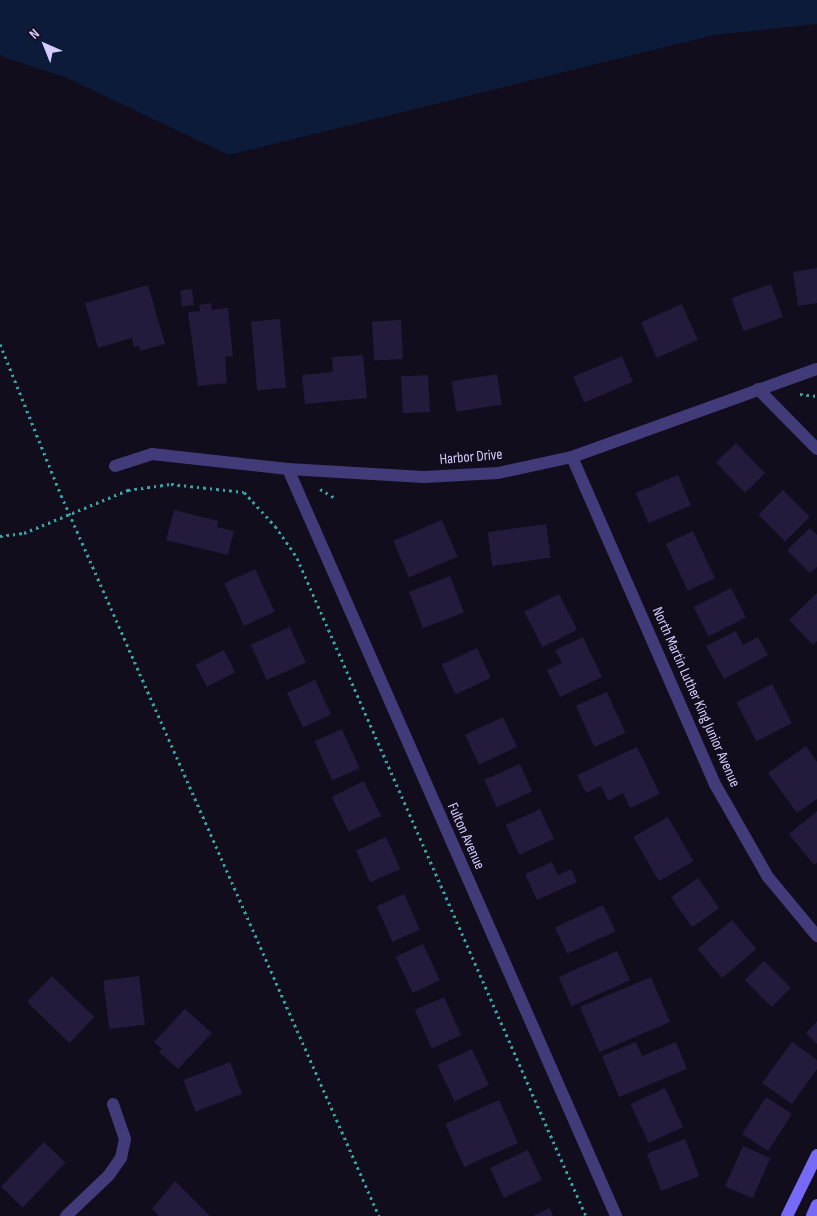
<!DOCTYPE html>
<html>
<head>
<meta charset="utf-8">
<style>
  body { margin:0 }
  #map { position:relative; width:817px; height:1216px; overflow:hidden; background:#110d1d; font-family:"Sofia Sans Condensed",sans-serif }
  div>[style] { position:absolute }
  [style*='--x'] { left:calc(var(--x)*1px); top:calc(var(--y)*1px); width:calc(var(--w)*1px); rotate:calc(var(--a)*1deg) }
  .water>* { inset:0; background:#0d1b3b }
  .building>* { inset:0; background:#231a3c; transform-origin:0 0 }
  .path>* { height:3px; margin-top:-1.5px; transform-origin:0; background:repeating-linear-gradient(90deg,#34a6a7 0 2.5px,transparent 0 6.5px) }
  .minor>* { height:12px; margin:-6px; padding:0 6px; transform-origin:6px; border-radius:6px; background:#413b79 }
  .secondary>* { height:12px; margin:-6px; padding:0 6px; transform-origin:6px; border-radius:6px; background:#7669f5 }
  span { translate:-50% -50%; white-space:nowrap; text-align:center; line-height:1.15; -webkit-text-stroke:4px #110d1d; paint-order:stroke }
  .street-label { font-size:15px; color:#d5ccfc }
  .north { position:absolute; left:20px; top:20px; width:50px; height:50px; -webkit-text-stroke:4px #110d1d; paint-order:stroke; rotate:316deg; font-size:14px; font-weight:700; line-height:20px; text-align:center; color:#d5ccfc }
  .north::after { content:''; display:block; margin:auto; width:18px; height:22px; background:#d5ccfc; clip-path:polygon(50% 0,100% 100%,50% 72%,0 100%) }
</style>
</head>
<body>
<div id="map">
  <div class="water">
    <i style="clip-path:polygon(0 0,817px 0,817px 24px,714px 35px,229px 155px,65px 77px,4px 57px,0 54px)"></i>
  </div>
  <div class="building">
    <i style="clip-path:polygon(817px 268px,817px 303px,798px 306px,793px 272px)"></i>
    <i style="left:771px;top:284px;width:35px;height:42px;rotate:70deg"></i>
    <i style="clip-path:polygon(148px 285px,165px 344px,140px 351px,139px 346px,134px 347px,132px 338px,98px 348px,85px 303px)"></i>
    <i style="left:192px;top:289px;width:16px;height:12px;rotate:83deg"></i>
    <i style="clip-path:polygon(211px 303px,212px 310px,228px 308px,233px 356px,225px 357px,227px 383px,198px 386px,188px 312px,200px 311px,199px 305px)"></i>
    <i style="left:682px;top:304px;width:39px;height:45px;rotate:66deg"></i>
    <i style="left:280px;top:319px;width:69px;height:29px;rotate:85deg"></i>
    <i style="left:401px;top:320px;width:39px;height:29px;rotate:87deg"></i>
    <i style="clip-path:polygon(363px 355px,367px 398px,305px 404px,302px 375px,333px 372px,332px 357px)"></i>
    <i style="left:622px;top:356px;width:28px;height:53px;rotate:67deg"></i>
    <i style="left:497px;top:374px;width:31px;height:46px;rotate:81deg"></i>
    <i style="left:428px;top:375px;width:37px;height:27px;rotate:87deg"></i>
    <i style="left:736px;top:443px;width:42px;height:28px;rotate:46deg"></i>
    <i style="left:678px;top:475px;width:33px;height:46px;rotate:67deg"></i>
    <i style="left:783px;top:490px;width:38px;height:35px;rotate:45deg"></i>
    <i style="clip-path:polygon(174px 510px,218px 521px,217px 527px,234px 531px,228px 555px,166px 540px)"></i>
    <i style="left:442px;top:520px;width:40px;height:53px;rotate:67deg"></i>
    <i style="left:546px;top:524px;width:34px;height:59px;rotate:82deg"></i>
    <i style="clip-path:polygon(810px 528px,817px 535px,817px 567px,810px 573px,787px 550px)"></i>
    <i style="left:693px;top:531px;width:52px;height:30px;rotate:65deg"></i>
    <i style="left:255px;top:569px;width:47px;height:34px;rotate:65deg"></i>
    <i style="left:450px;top:576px;width:39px;height:44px;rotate:69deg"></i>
    <i style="left:731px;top:588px;width:33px;height:42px;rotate:63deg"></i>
    <i style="clip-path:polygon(817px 593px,817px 641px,813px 645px,789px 620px)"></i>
    <i style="left:559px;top:594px;width:40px;height:39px;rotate:63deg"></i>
    <i style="left:290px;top:627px;width:39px;height:43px;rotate:66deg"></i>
    <i style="clip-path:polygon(736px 631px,743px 645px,758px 637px,768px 655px,724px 679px,706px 646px)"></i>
    <i style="clip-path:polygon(583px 637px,602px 677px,560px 697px,547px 670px,562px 663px,555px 650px)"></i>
    <i style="left:477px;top:648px;width:33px;height:39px;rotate:65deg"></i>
    <i style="left:224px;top:650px;width:25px;height:32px;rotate:63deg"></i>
    <i style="left:315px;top:680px;width:38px;height:31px;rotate:65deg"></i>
    <i style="left:772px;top:684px;width:44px;height:40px;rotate:63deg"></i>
    <i style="left:607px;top:692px;width:45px;height:34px;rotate:66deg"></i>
    <i style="left:503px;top:717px;width:33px;height:42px;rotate:65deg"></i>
    <i style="left:342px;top:729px;width:43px;height:30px;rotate:66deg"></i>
    <i style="clip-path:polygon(806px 746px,817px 762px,817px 799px,797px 813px,768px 773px)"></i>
    <i style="clip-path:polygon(637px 747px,660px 794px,630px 808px,623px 793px,608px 801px,601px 786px,586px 793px,577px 775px)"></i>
    <i style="left:520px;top:764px;width:30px;height:39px;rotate:66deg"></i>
    <i style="left:364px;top:781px;width:39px;height:36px;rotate:64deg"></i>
    <i style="left:540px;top:809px;width:33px;height:38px;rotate:65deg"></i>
    <i style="clip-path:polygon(817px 811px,817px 863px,814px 865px,789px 834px)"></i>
    <i style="left:668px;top:817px;width:51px;height:40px;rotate:60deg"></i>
    <i style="left:386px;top:837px;width:35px;height:33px;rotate:66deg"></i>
    <i style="clip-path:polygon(552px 862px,558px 875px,571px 869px,577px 882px,537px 900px,525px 874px)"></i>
    <i style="left:698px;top:878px;width:37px;height:33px;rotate:55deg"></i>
    <i style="left:404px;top:894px;width:39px;height:30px;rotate:66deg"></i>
    <i style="left:603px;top:905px;width:29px;height:53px;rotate:65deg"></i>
    <i style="left:732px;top:920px;width:38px;height:45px;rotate:50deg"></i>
    <i style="left:423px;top:944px;width:40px;height:30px;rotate:65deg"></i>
    <i style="left:617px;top:951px;width:32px;height:64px;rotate:66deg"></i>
    <i style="left:764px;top:961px;width:38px;height:27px;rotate:45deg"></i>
    <i style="left:52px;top:976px;width:59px;height:36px;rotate:44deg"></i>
    <i style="left:139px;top:976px;width:49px;height:36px;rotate:83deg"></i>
    <i style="left:651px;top:977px;width:49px;height:77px;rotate:67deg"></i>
    <i style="left:444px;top:997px;width:42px;height:32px;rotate:66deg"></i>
    <i style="clip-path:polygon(185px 1009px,212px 1033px,178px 1069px,159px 1052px,162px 1049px,154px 1042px)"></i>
    <i style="clip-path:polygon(817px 1021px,817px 1044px,806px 1033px)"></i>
    <i style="clip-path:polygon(636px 1042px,642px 1056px,676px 1042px,687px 1069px,619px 1097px,602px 1056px)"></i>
    <i style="clip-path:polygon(792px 1042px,817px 1060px,817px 1069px,792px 1104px,762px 1083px)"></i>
    <i style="left:472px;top:1049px;width:40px;height:38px;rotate:65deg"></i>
    <i style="left:230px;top:1062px;width:34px;height:50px;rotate:69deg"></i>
    <i style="left:665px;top:1088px;width:43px;height:38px;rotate:65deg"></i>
    <i style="left:766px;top:1097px;width:31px;height:44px;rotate:33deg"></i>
    <i style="left:499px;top:1100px;width:47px;height:59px;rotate:66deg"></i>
    <i style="left:685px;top:1139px;width:40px;height:41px;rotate:69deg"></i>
    <i style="left:44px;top:1142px;width:30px;height:62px;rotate:44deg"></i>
    <i style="left:743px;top:1146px;width:30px;height:44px;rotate:24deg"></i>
    <i style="left:528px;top:1150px;width:33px;height:42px;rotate:65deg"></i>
    <i style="clip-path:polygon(175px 1181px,210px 1216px,159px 1216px,152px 1209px)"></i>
    <i style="clip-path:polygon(550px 1208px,553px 1216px,533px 1216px)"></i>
  </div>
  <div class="path">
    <i style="--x:0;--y:344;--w:163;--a:68"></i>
    <i style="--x:61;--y:495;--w:788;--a:66.2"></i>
    <i style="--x:800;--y:394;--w:17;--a:7"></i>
    <i style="--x:320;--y:489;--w:17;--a:31"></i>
    <i style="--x:0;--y:536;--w:24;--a:-7"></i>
    <i style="--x:24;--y:533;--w:113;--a:-22.5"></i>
    <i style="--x:128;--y:490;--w:43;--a:-7.9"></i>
    <i style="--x:171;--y:484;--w:73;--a:6.3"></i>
    <i style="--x:244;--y:492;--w:46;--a:47.6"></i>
    <i style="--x:275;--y:526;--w:39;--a:55"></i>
    <i style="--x:297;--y:558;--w:719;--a:66.29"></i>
  </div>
  <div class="minor">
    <i style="--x:758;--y:389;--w:84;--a:45.5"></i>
    <i style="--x:572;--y:457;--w:359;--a:66.4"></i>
    <i style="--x:716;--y:786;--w:105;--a:60.3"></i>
    <i style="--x:768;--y:877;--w:77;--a:50.3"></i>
    <i style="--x:115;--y:466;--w:39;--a:-18"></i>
    <i style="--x:152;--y:454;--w:137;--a:6.3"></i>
    <i style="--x:288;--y:469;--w:136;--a:3.4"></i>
    <i style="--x:424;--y:477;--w:74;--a:-3.1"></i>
    <i style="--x:498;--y:473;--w:76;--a:-12.2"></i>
    <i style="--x:572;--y:457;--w:260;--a:-19.8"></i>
    <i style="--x:288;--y:469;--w:816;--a:66.29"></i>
    <i style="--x:66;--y:1216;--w:59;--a:-43.6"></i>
    <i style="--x:109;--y:1175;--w:21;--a:-55"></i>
    <i style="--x:121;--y:1158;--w:19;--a:-78"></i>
    <i style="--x:125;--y:1139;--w:37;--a:-109"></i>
  </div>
  <div class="secondary">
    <i style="--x:787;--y:1216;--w:68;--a:-63.8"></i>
    <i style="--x:812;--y:1216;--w:12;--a:-66"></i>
  </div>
  <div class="street-label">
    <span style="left:471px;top:457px;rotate:-5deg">Harbor Drive</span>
    <span style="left:696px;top:697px;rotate:66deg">North Martin Luther King Junior Avenue</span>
    <span style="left:466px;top:836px;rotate:66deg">Fulton Avenue</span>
  </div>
  <div class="north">N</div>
</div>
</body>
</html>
